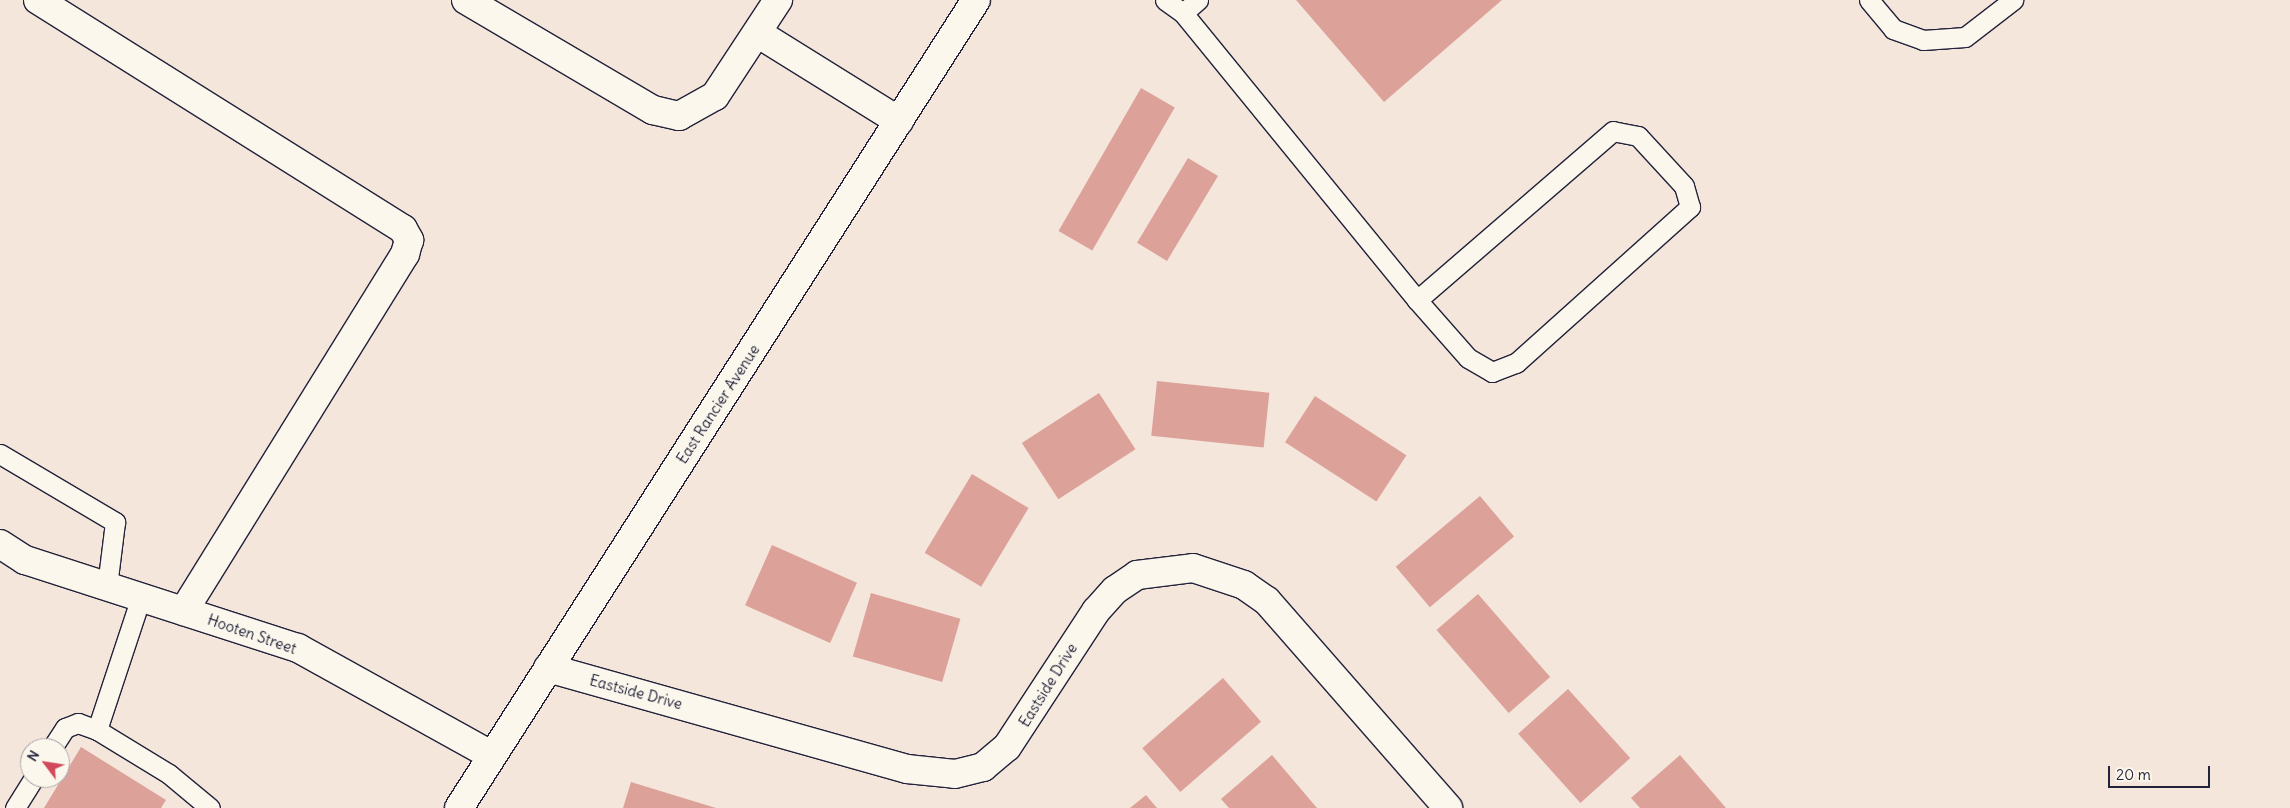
<!DOCTYPE html>
<html>
<head>
<meta charset="utf-8">
<style>
  body { margin:0 }
  #map { position:relative; width:2290px; height:808px; overflow:hidden; background:#f5e6dc; font-family:Delius,sans-serif }
  div>[style] { position:absolute }
  [style*='--x'] { left:calc(var(--x)*1px); top:calc(var(--y)*1px); width:calc(var(--w)*1px); rotate:calc(var(--a)*1deg) }
  .building>* { inset:0; background:#dca29a; transform-origin:0 0 }
  .roads { filter:drop-shadow(1px 0 #22223b) drop-shadow(-1px 0 #22223b) drop-shadow(0 1px #22223b) drop-shadow(0 -1px #22223b) }
  .lane>* { height:19px; margin:-9.5px; padding:0 9.5px; transform-origin:9.5px; border-radius:9.5px; background:#fbf7ec }
  .street>* { height:28px; margin:-14px; padding:0 14px; transform-origin:14px; border-radius:14px; background:#fbf7ec }
  .secondary>* { height:28px; margin:-14px; padding:0 14px; transform-origin:14px; border-radius:14px; background:#fbf7ec }
  span { translate:-50% -50%; white-space:nowrap; text-align:center; line-height:1.15; -webkit-text-stroke:4.5px #fbf7ec; paint-order:stroke }
  .street-label { font-size:15px; color:#22223b }
  .north { position:absolute; left:20px; top:738px; width:50px; height:50px; box-sizing:border-box; background:#fbf7ec; border:1px solid #a4a2a5; border-radius:50%; rotate:301deg; font-size:14px; font-weight:700; line-height:20px; text-align:center; color:#22223b }
  .north::after { content:''; display:block; margin:auto; width:18px; height:22px; background:#d1495b; clip-path:polygon(50% 0,100% 100%,50% 72%,0 100%) }
  .scale { position:absolute; left:2108px; top:766px; width:102px; height:22px; box-sizing:border-box; border:2px solid #22223b; border-top:0; padding-left:6px; font-size:15px; line-height:18px; white-space:nowrap; color:#22223b; -webkit-text-stroke:4px #fbf7ec; paint-order:stroke }
</style>
</head>
<body>
<div id="map">
  <div class="building">
    <i style="clip-path:polygon(1296px 0,1502px 0,1384px 102px)"></i>
    <i style="left:1141px;top:88px;width:39px;height:165px;rotate:30deg"></i>
    <i style="left:1188px;top:158px;width:35px;height:99px;rotate:31deg"></i>
    <i style="left:1157px;top:381px;width:113px;height:55px;rotate:6deg"></i>
    <i style="left:1099px;top:393px;width:67px;height:92px;rotate:57deg"></i>
    <i style="left:1315px;top:396px;width:109px;height:55px;rotate:33deg"></i>
    <i style="left:972px;top:474px;width:66px;height:92px;rotate:31deg"></i>
    <i style="left:1480px;top:496px;width:53px;height:110px;rotate:50deg"></i>
    <i style="left:772px;top:545px;width:93px;height:66px;rotate:24deg"></i>
    <i style="left:871px;top:593px;width:93px;height:66px;rotate:16deg"></i>
    <i style="left:1478px;top:594px;width:110px;height:55px;rotate:49deg"></i>
    <i style="left:1223px;top:678px;width:58px;height:107px;rotate:49deg"></i>
    <i style="left:1568px;top:689px;width:93px;height:67px;rotate:48deg"></i>
    <i style="clip-path:polygon(81px 747px,166px 800px,161px 808px,44px 808px)"></i>
    <i style="clip-path:polygon(1272px 755px,1317px 808px,1229px 808px,1221px 799px)"></i>
    <i style="clip-path:polygon(1680px 755px,1726px 808px,1640px 808px,1631px 798px)"></i>
    <i style="clip-path:polygon(631px 782px,716px 808px,623px 808px)"></i>
    <i style="clip-path:polygon(1146px 795px,1157px 808px,1130px 808px)"></i>
  </div>
  <div class="roads">
    <div class="lane">
      <i style="--x:1165;--y:0;--w:22;--a:36"></i>
      <i style="--x:1183;--y:13;--w:370;--a:50.8"></i>
      <i style="--x:1417;--y:300;--w:77;--a:48.7"></i>
      <i style="--x:1468;--y:358;--w:28;--a:30"></i>
      <i style="--x:1492;--y:372;--w:26;--a:-21"></i>
      <i style="--x:1516;--y:363;--w:234;--a:-41.9"></i>
      <i style="--x:1690;--y:207;--w:22;--a:-106"></i>
      <i style="--x:1684;--y:186;--w:68;--a:-132.6"></i>
      <i style="--x:1638;--y:136;--w:25;--a:-169"></i>
      <i style="--x:1613;--y:131;--w:259;--a:139.2"></i>
      <i style="--x:1869;--y:0;--w:38;--a:50"></i>
      <i style="--x:1893;--y:29;--w:32;--a:20"></i>
      <i style="--x:1923;--y:40;--w:42;--a:-4.1"></i>
      <i style="--x:1965;--y:37;--w:61;--a:-37.6"></i>
      <i style="--x:1183;--y:13;--w:20;--a:-41"></i>
      <i style="--x:0;--y:454;--w:134;--a:30.6"></i>
      <i style="--x:115;--y:522;--w:64;--a:97.1"></i>
      <i style="--x:97;--y:730;--w:140;--a:-71.7"></i>
      <i style="--x:52;--y:748;--w:24;--a:-57"></i>
      <i style="--x:65;--y:728;--w:14;--a:-21"></i>
      <i style="--x:78;--y:723;--w:20;--a:20"></i>
      <i style="--x:97;--y:730;--w:84;--a:31.4"></i>
      <i style="--x:169;--y:774;--w:53;--a:39.7"></i>
      <i style="--x:15;--y:808;--w:36;--a:-58"></i>
    </div>
    <div class="street">
      <i style="--x:38;--y:0;--w:431;--a:32.1"></i>
      <i style="--x:403;--y:229;--w:13;--a:61"></i>
      <i style="--x:409;--y:240;--w:15;--a:106"></i>
      <i style="--x:405;--y:254;--w:420;--a:121.8"></i>
      <i style="--x:466;--y:0;--w:217;--a:30.5"></i>
      <i style="--x:653;--y:110;--w:27;--a:13"></i>
      <i style="--x:679;--y:116;--w:41;--a:-29.1"></i>
      <i style="--x:715;--y:96;--w:115;--a:-56.7"></i>
      <i style="--x:759;--y:34;--w:165;--a:31.9"></i>
      <i style="--x:548;--y:668;--w:373;--a:15.7"></i>
      <i style="--x:907;--y:769;--w:48;--a:5.9"></i>
      <i style="--x:955;--y:774;--w:29;--a:-14"></i>
      <i style="--x:983;--y:767;--w:31;--a:-40"></i>
      <i style="--x:1007;--y:747;--w:163;--a:-56.8"></i>
      <i style="--x:1096;--y:611;--w:28;--a:-48"></i>
      <i style="--x:1115;--y:590;--w:27;--a:-34"></i>
      <i style="--x:1137;--y:575;--w:56;--a:-7.1"></i>
      <i style="--x:1193;--y:568;--w:54;--a:18.4"></i>
      <i style="--x:1244;--y:585;--w:28;--a:35"></i>
      <i style="--x:1267;--y:601;--w:275;--a:48.8"></i>
    </div>
    <div class="secondary">
      <i style="--x:0;--y:544;--w:30;--a:33"></i>
      <i style="--x:25;--y:560;--w:287;--a:17.9"></i>
      <i style="--x:298;--y:648;--w:221;--a:29"></i>
      <i style="--x:459;--y:808;--w:959;--a:-57.39"></i>
    </div>
  </div>
  <div class="street-label">
    <span style="left:718px;top:404px;rotate:-57deg">East Rancier Avenue</span>
    <span style="left:252px;top:634px;rotate:19deg">Hooten Street</span>
    <span style="left:1048px;top:685px;rotate:-58deg">Eastside Drive</span>
    <span style="left:636px;top:692px;rotate:15deg">Eastside Drive</span>
  </div>
  <div class="north">N</div>
  <div class="scale">20 m</div>
</div>
</body>
</html>
